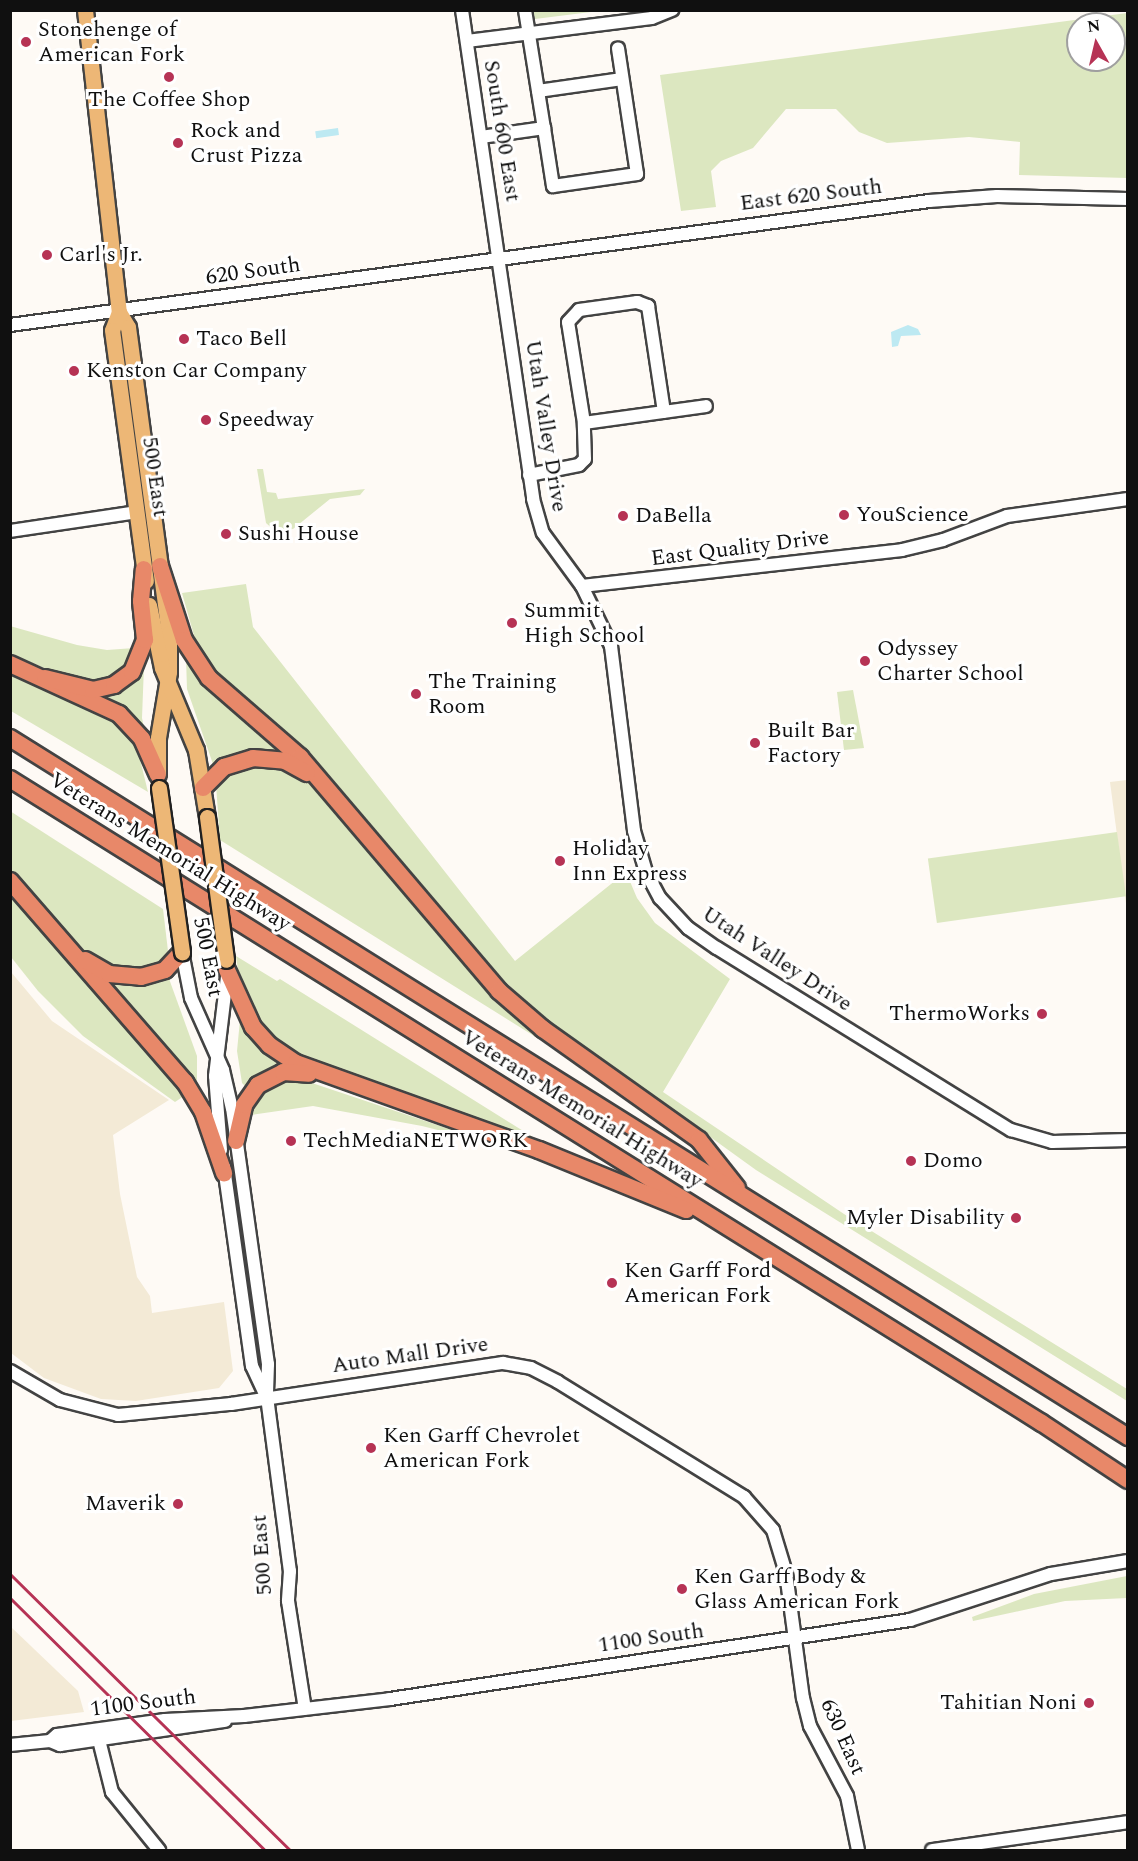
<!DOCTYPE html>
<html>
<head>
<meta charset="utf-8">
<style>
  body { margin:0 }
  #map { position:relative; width:1138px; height:1861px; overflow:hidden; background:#fefaf5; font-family:Spectral,serif }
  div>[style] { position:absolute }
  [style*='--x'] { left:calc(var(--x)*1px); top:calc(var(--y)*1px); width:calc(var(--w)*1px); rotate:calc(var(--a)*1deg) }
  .farmland>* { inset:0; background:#f3ead6 }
  .green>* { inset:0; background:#dce7c0; transform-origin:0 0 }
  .water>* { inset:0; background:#bde9f2; transform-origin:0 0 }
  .roads { filter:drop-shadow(2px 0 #434343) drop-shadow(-2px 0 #434343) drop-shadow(0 2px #434343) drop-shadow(0 -2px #434343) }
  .minor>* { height:12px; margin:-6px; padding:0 6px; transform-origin:6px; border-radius:6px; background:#fff }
  .major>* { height:15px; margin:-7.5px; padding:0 7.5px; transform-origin:7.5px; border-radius:7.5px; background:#edb776 }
  .highway>* { height:16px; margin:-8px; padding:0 8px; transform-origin:8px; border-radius:8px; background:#e88869 }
  .rail>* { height:3px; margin:-1.5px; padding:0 1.5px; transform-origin:1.5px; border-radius:1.5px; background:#b63355 }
  .bridges { filter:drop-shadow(2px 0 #212121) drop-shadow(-2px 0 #212121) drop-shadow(0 2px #212121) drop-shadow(0 -2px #212121) }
  .major-bridge>* { height:15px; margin:-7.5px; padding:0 7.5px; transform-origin:7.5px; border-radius:7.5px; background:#edb776 }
  .dots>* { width:16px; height:16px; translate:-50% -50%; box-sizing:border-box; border:3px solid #fff; border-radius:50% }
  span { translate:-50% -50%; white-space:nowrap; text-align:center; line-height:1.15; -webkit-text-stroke:6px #fff; paint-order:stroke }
  .poi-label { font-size:22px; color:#101010 }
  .left { translate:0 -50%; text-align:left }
  .right { translate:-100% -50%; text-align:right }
  .street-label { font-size:22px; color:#101010 }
  .frame { position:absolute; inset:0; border:12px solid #101010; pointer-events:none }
  .north { position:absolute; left:1066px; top:12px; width:60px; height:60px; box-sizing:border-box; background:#fff; border:2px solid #9f9f9f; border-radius:50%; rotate:352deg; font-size:16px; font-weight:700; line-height:24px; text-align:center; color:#101010 }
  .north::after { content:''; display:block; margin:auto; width:21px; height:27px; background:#b63355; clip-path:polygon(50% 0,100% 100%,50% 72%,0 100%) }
</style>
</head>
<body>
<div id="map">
  <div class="farmland">
    <i style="clip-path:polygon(1127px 780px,1128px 780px,1127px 911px,1110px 782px)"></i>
    <i style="clip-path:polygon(11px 972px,52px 1021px,169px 1100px,113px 1135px,120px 1194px,137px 1277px,150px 1296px,152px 1313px,224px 1302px,233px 1371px,219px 1388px,136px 1401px,101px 1399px,44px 1378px,11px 1353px)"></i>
    <i style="clip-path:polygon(10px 1626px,78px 1691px,84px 1712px,11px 1721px)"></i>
  </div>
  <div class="green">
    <i style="clip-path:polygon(533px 11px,533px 10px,599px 11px,535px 19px)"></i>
    <i style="clip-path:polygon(evenodd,1127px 13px,1127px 178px,1019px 175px,1020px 142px,969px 137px,887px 143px,859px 132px,836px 109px,786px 109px,753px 148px,721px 161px,711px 171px,716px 207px,681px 211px,660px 75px,1127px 13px,1078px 24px,1114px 24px,1114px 60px,1078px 60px,1078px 24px)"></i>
    <i style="clip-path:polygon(257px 469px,263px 469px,267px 492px,276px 493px,278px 499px,365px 489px,360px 495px,330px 499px,293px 529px,276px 532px,266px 523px)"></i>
    <i style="clip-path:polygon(246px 584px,253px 627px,515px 961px,626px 872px,637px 898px,655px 923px,730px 979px,663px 1092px,844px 1214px,1127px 1389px,1127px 1401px,756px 1170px,537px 1012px,499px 976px,301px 748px,229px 687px,197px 646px,182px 593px)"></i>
    <i style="clip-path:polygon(10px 626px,77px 645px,107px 650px,134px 648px,128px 662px,112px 675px,95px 682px,68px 678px,11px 654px)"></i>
    <i style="clip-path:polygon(186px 658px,290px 756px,214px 767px,187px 689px)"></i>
    <i style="clip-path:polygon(144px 666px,142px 718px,145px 732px,99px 696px)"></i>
    <i style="clip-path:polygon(10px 673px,117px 719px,135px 739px,148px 792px,11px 711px)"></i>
    <i style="clip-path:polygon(853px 690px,864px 748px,844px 750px,837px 692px)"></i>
    <i style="clip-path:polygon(256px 763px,298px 773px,313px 785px,476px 977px,587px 1069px,220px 840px,216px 785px,222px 774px)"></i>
    <i style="clip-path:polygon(10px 811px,163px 909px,168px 951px,161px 963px,132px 973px,93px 962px,82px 952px,11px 872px)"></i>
    <i style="left:1117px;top:832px;width:65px;height:191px;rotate:82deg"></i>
    <i style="clip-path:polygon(10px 895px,160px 1063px,184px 1096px,175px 1102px,83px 1036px,38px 991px,11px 957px)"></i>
    <i style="clip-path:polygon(236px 956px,277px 981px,280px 979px,549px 1147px,304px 1062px,266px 1037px,240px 985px)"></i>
    <i style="clip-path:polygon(99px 976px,168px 976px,197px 1056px,197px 1085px)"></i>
    <i style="clip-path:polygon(240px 1020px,251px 1036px,287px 1065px,248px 1089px,242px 1083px,237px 1051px)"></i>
    <i style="clip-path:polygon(299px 1079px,315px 1084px,497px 1145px,422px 1126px,313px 1106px,251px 1115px,260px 1099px,257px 1096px,277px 1081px)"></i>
    <i style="clip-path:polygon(1127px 1576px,1127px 1598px,1065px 1601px,973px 1621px,972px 1617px,1034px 1594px)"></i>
  </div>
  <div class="water">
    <i style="left:338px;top:128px;width:7px;height:23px;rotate:82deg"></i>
    <i style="clip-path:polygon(908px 325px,918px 329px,921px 335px,901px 336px,898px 346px,892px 347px,891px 332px)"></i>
  </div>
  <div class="roads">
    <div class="minor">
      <i style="--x:462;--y:10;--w:494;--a:81.7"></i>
      <i style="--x:533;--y:499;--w:35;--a:74"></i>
      <i style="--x:543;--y:533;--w:66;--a:53.7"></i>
      <i style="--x:582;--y:586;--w:67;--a:64.2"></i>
      <i style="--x:611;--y:646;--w:186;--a:82.9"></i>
      <i style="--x:634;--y:831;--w:43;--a:73.7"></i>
      <i style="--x:646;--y:872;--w:30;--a:62"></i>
      <i style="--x:660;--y:898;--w:41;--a:47"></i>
      <i style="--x:688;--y:928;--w:35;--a:35"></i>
      <i style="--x:717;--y:948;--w:346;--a:31.8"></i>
      <i style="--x:1011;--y:1130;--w:43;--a:16.3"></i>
      <i style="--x:1052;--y:1142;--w:76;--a:-1.5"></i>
      <i style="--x:525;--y:10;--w:120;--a:80.9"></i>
      <i style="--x:467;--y:41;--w:186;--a:-7.1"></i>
      <i style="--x:652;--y:18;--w:22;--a:-22"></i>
      <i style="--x:538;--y:91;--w:85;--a:-8.1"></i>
      <i style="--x:481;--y:137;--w:64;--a:-8.1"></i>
      <i style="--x:544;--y:128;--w:59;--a:81.2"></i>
      <i style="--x:553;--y:186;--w:85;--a:-8.1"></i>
      <i style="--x:637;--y:174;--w:127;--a:-98.6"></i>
      <i style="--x:10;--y:325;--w:927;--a:-7.68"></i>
      <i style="--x:929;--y:201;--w:68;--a:-4.2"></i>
      <i style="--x:997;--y:196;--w:131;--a:1.3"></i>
      <i style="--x:584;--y:423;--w:123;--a:-7.9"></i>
      <i style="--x:529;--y:475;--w:51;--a:-11.3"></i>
      <i style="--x:579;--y:465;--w:8;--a:-45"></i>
      <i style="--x:585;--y:459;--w:36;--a:-92"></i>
      <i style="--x:584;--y:423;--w:102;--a:-99"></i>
      <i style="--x:568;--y:322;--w:16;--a:-47"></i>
      <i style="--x:579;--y:310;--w:59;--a:-7.9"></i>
      <i style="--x:637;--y:302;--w:12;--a:20"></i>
      <i style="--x:648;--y:306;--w:107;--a:81.4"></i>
      <i style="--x:10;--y:531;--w:128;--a:-8.5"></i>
      <i style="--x:582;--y:586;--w:322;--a:-6.4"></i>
      <i style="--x:902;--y:550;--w:42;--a:-13.7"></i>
      <i style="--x:943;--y:540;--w:68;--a:-20.6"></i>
      <i style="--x:1007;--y:516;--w:122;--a:-8"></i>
      <i style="--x:182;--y:952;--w:47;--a:78.9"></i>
      <i style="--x:191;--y:998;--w:79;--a:66"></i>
      <i style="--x:223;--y:1070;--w:39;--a:77"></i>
      <i style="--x:232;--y:1108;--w:259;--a:82"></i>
      <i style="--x:268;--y:1364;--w:33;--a:92"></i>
      <i style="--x:267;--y:1397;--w:176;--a:82.5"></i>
      <i style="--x:290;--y:1571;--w:30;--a:94"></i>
      <i style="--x:288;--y:1601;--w:109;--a:81.1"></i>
      <i style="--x:221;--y:1150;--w:74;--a:-94.6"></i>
      <i style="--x:215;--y:1076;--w:100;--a:-83.1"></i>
      <i style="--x:224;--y:1167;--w:201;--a:82"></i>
      <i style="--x:252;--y:1366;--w:33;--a:65"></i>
      <i style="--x:10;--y:1371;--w:58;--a:30.1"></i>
      <i style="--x:60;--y:1400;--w:60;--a:14.5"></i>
      <i style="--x:118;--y:1415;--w:114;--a:-5.6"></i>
      <i style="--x:231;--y:1404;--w:275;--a:-8.6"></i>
      <i style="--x:503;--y:1363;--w:28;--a:10"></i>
      <i style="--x:531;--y:1368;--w:30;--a:27"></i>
      <i style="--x:558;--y:1382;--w:219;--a:31.7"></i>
      <i style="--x:744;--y:1497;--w:44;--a:48.7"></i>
      <i style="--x:773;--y:1530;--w:45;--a:73.2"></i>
      <i style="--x:786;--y:1573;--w:126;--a:82.3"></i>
      <i style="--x:803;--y:1698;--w:29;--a:76"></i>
      <i style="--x:810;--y:1726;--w:79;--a:62.1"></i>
      <i style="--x:847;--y:1796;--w:55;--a:78.5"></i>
      <i style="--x:99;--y:1740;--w:54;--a:76"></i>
      <i style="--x:112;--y:1792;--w:75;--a:51"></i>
      <i style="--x:50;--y:1741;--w:9;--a:-41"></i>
      <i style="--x:57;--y:1735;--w:109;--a:-7.9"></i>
      <i style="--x:165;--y:1720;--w:79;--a:-2.9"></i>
      <i style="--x:244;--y:1716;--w:147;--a:-6.6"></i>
      <i style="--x:390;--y:1699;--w:526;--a:-8.64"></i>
      <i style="--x:910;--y:1620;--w:148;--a:-18.1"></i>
      <i style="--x:1051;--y:1574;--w:78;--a:-9.6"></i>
      <i style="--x:10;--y:1745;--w:40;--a:-5.7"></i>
      <i style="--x:50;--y:1741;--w:11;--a:22"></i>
      <i style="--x:60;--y:1745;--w:167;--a:-8.3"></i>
      <i style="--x:932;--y:1850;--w:198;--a:-8.1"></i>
    </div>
    <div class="major">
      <i style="--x:85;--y:10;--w:304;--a:83.6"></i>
      <i style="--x:119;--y:312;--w:17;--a:59"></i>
      <i style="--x:128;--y:327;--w:309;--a:82.4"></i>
      <i style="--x:169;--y:633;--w:39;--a:90"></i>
      <i style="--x:169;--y:672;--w:67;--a:99.5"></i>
      <i style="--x:158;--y:738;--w:35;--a:90"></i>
      <i style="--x:119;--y:312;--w:19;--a:111"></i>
      <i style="--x:112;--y:330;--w:253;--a:82.3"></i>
      <i style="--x:149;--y:605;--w:64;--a:78.3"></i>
      <i style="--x:162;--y:668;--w:89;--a:67.5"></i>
      <i style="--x:196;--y:750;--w:68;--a:80.7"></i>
    </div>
    <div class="highway">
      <i style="--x:160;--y:566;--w:78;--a:72"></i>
      <i style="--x:184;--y:640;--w:45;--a:56.7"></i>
      <i style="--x:209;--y:678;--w:121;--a:41"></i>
      <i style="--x:300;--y:757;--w:307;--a:49.6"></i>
      <i style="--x:499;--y:991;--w:58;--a:40.8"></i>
      <i style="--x:543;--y:1029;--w:191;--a:35.4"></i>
      <i style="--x:699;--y:1140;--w:61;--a:51.6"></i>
      <i style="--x:10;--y:664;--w:120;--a:24.6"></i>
      <i style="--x:119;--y:714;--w:34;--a:47"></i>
      <i style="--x:142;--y:739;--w:39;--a:66"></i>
      <i style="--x:45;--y:678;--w:49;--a:14"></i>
      <i style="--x:93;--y:690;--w:22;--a:-13"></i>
      <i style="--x:114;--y:685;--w:22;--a:-36"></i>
      <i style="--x:132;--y:672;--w:35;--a:-68"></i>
      <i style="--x:145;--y:640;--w:39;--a:-96"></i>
      <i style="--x:141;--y:601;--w:32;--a:-85"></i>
      <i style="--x:10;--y:738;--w:1319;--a:32.01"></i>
      <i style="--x:10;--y:779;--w:1216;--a:31.97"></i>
      <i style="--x:1042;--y:1423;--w:103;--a:33.5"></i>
      <i style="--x:203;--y:788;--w:30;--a:-45"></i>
      <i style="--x:224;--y:767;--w:30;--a:-17"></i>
      <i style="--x:253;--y:758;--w:32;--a:5"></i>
      <i style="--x:285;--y:761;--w:25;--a:29"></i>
      <i style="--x:10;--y:881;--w:267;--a:49"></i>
      <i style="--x:185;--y:1082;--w:35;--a:59"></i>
      <i style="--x:203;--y:1112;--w:65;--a:71"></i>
      <i style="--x:85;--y:960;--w:28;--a:30"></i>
      <i style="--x:109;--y:974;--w:32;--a:5"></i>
      <i style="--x:141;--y:977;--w:25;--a:-16"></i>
      <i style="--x:165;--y:970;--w:25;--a:-47"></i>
      <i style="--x:227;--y:970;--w:63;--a:65.5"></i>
      <i style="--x:253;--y:1027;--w:24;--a:48"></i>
      <i style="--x:269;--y:1045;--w:32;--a:34"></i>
      <i style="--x:296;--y:1063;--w:258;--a:19.7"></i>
      <i style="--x:539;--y:1150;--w:159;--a:22.2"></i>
      <i style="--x:236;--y:1141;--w:37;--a:-77"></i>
      <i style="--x:244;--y:1105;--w:24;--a:-55"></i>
      <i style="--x:258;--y:1085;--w:28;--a:-27"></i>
      <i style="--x:283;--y:1072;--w:26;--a:4"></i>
    </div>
  </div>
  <div class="rail">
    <i style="--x:10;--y:1574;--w:393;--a:44.6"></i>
    <i style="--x:10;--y:1598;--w:359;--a:44.7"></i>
  </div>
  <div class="bridges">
    <div class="major-bridge">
      <i style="--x:159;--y:788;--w:166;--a:82"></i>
      <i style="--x:207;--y:817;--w:144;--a:82.4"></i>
    </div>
  </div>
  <div class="dots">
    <i style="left:26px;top:42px;background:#b63355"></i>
    <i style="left:169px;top:77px;background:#b63355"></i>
    <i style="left:178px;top:143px;background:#b63355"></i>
    <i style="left:47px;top:255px;background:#b63355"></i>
    <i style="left:184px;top:339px;background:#b63355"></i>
    <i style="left:74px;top:371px;background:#b63355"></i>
    <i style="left:206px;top:420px;background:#b63355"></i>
    <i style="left:844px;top:515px;background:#b63355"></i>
    <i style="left:623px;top:516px;background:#b63355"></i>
    <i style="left:226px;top:534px;background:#b63355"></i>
    <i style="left:512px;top:623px;background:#b63355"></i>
    <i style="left:865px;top:661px;background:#b63355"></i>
    <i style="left:416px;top:694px;background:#b63355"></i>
    <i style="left:755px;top:743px;background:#b63355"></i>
    <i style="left:560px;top:861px;background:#b63355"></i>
    <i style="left:1042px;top:1014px;background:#b63355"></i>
    <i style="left:291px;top:1141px;background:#b63355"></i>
    <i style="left:911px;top:1161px;background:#b63355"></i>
    <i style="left:1016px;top:1218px;background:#b63355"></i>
    <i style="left:612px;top:1283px;background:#b63355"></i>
    <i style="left:371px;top:1448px;background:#b63355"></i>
    <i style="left:178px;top:1504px;background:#b63355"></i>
    <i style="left:682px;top:1589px;background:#b63355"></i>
    <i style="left:1089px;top:1703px;background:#b63355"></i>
  </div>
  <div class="poi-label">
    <span class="left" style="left:38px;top:42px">Stonehenge of<br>American Fork</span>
    <span style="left:169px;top:100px">The Coffee Shop</span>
    <span class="left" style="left:190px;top:143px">Rock and<br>Crust Pizza</span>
    <span class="left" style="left:59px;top:255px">Carl's Jr.</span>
    <span class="left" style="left:196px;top:339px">Taco Bell</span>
    <span class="left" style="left:86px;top:371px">Kenston Car Company</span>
    <span class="left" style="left:218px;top:420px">Speedway</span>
    <span class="left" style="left:856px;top:515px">YouScience</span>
    <span class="left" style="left:635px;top:516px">DaBella</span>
    <span class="left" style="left:238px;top:534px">Sushi House</span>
    <span class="left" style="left:524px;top:623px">Summit<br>High School</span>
    <span class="left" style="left:877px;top:661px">Odyssey<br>Charter School</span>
    <span class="left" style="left:428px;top:694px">The Training<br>Room</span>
    <span class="left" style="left:767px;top:743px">Built Bar<br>Factory</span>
    <span class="left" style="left:572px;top:861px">Holiday<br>Inn Express</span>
    <span class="right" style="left:1030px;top:1014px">ThermoWorks</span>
    <span class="left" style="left:303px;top:1141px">TechMediaNETWORK</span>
    <span class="left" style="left:923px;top:1161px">Domo</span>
    <span class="right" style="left:1004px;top:1218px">Myler Disability</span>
    <span class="left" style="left:624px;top:1283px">Ken Garff Ford<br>American Fork</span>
    <span class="left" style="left:383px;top:1448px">Ken Garff Chevrolet<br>American Fork</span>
    <span class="right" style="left:166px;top:1504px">Maverik</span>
    <span class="left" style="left:694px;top:1589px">Ken Garff Body &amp;<br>Glass American Fork</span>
    <span class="right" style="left:1077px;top:1703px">Tahitian Noni</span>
  </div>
  <div class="street-label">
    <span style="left:502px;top:131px;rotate:81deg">South 600 East</span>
    <span style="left:811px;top:195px;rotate:-7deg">East 620 South</span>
    <span style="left:253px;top:271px;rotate:-8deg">620 South</span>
    <span style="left:546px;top:426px;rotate:81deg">Utah Valley Drive</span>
    <span style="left:155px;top:477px;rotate:82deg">500 East</span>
    <span style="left:740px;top:548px;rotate:-7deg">East Quality Drive</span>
    <span style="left:170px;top:852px;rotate:32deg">Veterans Memorial Highway</span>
    <span style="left:208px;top:957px;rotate:79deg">500 East</span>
    <span style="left:777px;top:959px;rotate:33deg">Utah Valley Drive</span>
    <span style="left:582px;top:1109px;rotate:32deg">Veterans Memorial Highway</span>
    <span style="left:410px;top:1355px;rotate:-8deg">Auto Mall Drive</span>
    <span style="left:262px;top:1555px;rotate:-94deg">500 East</span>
    <span style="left:651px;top:1638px;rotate:-8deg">1100 South</span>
    <span style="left:143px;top:1703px;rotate:-7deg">1100 South</span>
    <span style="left:843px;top:1737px;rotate:66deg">630 East</span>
  </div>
  <div class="frame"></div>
  <div class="north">N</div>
</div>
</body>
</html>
